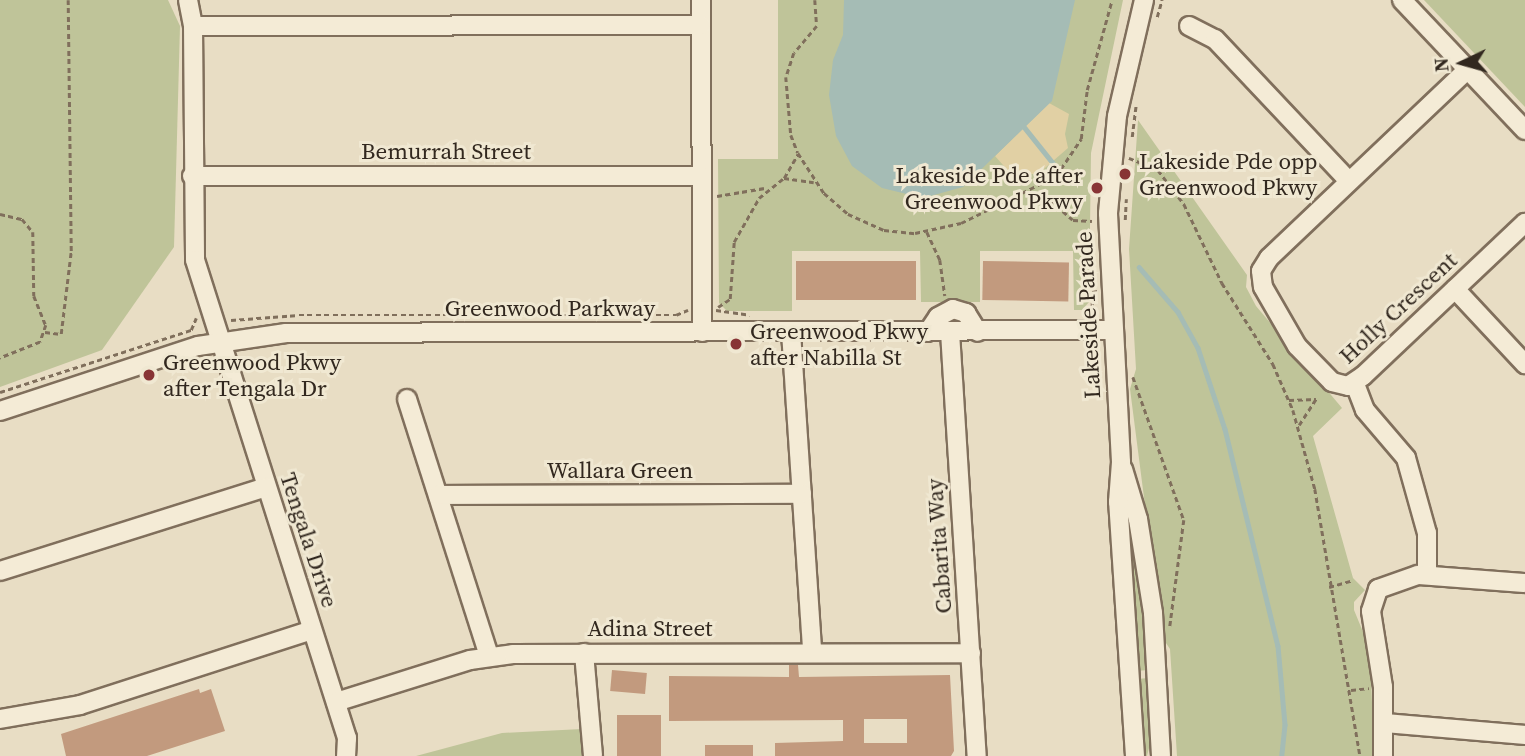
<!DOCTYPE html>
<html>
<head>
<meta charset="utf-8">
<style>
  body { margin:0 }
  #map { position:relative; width:1525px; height:756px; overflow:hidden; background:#e8ddc4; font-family:"Source Serif 4",serif }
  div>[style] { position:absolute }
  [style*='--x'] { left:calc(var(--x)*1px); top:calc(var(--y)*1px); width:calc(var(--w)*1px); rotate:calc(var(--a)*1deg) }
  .green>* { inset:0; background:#bfc499 }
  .sand>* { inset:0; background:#e1d0a4 }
  .water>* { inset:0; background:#a5bcb5 }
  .stream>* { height:4.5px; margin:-2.25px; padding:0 2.25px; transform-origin:2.25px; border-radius:2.25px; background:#a5bcb5 }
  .building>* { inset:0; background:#c29a7e; transform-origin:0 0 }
  .path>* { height:2.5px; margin-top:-1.25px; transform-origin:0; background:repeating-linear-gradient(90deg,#806f5c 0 5px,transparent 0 8.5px) }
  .roads { filter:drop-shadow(2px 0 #806f5c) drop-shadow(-2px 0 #806f5c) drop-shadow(0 2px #806f5c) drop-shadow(0 -2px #806f5c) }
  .minor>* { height:18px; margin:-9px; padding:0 9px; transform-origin:9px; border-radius:9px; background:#f4ebd6 }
  .dots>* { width:19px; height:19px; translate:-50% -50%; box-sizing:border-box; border:4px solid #f0e8d2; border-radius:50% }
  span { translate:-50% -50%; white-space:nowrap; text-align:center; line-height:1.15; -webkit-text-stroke:6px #f0e8d2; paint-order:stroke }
  .street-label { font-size:23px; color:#32281f }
  .poi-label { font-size:23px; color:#32281f }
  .left { translate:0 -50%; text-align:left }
  .right { translate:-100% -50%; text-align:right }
  .north { position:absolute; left:1427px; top:28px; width:70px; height:70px; -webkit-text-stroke:5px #f0e8d2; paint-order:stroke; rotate:265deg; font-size:19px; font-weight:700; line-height:28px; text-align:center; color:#32281f }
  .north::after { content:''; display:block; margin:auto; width:24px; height:32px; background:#32281f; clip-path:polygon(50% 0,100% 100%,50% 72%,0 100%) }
</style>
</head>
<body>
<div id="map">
  <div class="green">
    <i style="clip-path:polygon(0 0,168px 0,180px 26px,174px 247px,102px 350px,0 387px)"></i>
    <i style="clip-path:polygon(778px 0,1123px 0,1091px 153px,1089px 302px,1082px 310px,1074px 310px,1073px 251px,980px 251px,980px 302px,921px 302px,920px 251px,792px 251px,792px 311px,727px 311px,719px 303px,718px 159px,778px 159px)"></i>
    <i style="clip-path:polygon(1424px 0,1525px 0,1525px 107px)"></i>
    <i style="clip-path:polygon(1138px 120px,1247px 275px,1246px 287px,1256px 306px,1342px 408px,1313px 436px,1353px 578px,1365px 590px,1354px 602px,1354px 610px,1370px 649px,1374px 756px,1177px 756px,1170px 649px,1162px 637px,1130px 389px,1136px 369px,1129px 249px)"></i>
    <i style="clip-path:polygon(1124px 510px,1129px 510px,1144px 604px,1149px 670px,1135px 671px)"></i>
    <i style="clip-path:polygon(1150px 678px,1152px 736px,1147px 756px,1141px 756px,1135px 679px)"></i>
    <i style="clip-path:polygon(582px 729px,584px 756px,416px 756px,502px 733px)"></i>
  </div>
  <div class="sand">
    <i style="clip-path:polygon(1049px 103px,1069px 114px,1065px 134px,1068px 148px,1038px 174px,1011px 174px,995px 156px)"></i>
  </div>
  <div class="water">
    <i style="clip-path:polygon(844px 0,1075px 0,1052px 101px,963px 187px,923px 198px,882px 188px,852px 166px,836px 136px,829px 95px,833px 60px,843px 35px)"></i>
  </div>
  <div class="stream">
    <i style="--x:1021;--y:123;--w:51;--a:51.3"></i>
    <i style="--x:1139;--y:267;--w:60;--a:49.1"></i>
    <i style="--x:1178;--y:312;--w:41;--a:60.9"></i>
    <i style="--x:1198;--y:348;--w:85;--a:71.6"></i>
    <i style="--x:1225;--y:429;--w:223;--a:76.3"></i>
    <i style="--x:1278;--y:646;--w:79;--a:84.9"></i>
    <i style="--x:1285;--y:725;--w:31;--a:96"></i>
  </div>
  <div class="building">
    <i style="left:916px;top:261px;width:39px;height:120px;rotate:90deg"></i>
    <i style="left:983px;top:261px;width:86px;height:39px;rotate:1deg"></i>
    <i style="clip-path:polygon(evenodd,789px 665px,798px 665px,799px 677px,950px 675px,954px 751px,951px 756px,775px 756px,775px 743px,843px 741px,843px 720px,669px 721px,669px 676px,789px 677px,789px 665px,864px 719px,907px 719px,907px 743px,864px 743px,864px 719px)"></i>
    <i style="left:612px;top:670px;width:35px;height:21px;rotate:5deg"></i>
    <i style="clip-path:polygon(199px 689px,200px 693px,211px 689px,225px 731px,147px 756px,66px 756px,61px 734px)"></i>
    <i style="left:617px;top:715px;width:44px;height:41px"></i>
    <i style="left:705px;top:745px;width:48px;height:11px"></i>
  </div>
  <div class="path">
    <i style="--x:815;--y:0;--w:26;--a:86"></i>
    <i style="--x:817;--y:26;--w:35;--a:130"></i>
    <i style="--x:794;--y:53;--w:25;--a:108"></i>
    <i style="--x:786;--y:77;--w:58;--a:85.1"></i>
    <i style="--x:791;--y:135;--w:19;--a:69"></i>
    <i style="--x:798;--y:153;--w:48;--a:57"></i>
    <i style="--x:824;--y:193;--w:32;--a:41"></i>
    <i style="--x:848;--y:214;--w:39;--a:24"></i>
    <i style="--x:884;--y:230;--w:31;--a:6"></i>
    <i style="--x:915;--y:233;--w:47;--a:-12.3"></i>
    <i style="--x:961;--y:223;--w:106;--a:-26.3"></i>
    <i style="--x:1056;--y:176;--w:45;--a:-56"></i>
    <i style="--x:1081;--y:139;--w:49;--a:-83"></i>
    <i style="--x:1087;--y:90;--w:93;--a:-74.5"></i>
    <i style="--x:1157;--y:17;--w:18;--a:-74"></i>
    <i style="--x:1132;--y:137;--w:32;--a:-83"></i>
    <i style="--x:1129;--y:158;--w:31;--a:22"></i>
    <i style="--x:1158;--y:170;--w:43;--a:52.6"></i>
    <i style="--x:1184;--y:204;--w:88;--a:64.3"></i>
    <i style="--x:1222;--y:283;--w:96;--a:57.8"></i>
    <i style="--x:1273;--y:364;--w:50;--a:66.5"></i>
    <i style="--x:1293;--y:410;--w:82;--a:74.4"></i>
    <i style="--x:1315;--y:489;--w:271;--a:80.4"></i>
    <i style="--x:784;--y:178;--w:28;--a:-60"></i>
    <i style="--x:1030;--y:193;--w:21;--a:19"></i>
    <i style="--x:1050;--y:200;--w:30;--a:41"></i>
    <i style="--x:1073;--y:220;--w:19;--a:3"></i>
    <i style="--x:717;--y:196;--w:49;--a:-9.5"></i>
    <i style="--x:0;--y:214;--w:23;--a:13"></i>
    <i style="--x:22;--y:219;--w:17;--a:50"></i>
    <i style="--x:33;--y:232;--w:64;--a:89.1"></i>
    <i style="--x:34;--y:296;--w:31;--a:68"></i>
    <i style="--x:46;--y:325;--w:18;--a:109"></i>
    <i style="--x:40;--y:342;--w:43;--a:158.2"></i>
    <i style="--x:1125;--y:220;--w:21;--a:-87"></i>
    <i style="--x:927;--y:232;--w:31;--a:65"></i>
    <i style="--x:940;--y:260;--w:36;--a:82"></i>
    <i style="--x:718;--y:307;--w:14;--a:-34"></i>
    <i style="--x:730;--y:299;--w:57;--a:-86"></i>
    <i style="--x:734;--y:242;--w:51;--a:-60.4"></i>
    <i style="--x:759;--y:198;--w:32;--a:-39"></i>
    <i style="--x:784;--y:178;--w:30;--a:8"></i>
    <i style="--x:716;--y:310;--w:34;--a:8"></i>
    <i style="--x:1086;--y:314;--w:8;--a:-45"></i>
    <i style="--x:1092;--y:308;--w:16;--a:-90"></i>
    <i style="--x:1092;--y:292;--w:6;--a:-9"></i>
    <i style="--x:231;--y:320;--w:68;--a:-4.2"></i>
    <i style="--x:299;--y:315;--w:377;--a:0"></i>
    <i style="--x:676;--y:315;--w:13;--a:-23"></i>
    <i style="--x:45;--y:332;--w:16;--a:7"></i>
    <i style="--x:61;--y:334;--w:84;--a:-83.1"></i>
    <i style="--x:71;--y:251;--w:251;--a:-90.7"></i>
    <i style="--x:1133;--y:377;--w:152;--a:70.4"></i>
    <i style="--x:1184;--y:520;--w:107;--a:97.5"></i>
    <i style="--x:0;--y:392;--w:201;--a:-18"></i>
    <i style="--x:191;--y:330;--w:13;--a:-67"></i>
    <i style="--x:1289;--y:400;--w:27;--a:-2"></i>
    <i style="--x:1299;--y:425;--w:31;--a:-57"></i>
    <i style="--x:1329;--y:587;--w:25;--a:-16"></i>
    <i style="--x:1351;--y:690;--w:18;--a:-6"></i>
  </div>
  <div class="roads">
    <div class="minor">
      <i style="--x:188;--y:0;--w:26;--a:79"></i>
      <i style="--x:193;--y:26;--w:234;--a:89.5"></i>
      <i style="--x:195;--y:260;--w:502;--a:72.36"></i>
      <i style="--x:347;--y:738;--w:18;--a:93"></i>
      <i style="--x:701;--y:0;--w:332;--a:89.8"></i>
      <i style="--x:1402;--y:0;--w:179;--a:46.6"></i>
      <i style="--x:193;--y:26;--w:508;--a:-0.11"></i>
      <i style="--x:1189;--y:26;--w:29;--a:27"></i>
      <i style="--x:1215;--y:39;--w:195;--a:46.7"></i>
      <i style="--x:1467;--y:70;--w:273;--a:136.5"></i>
      <i style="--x:1269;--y:258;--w:15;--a:122"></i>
      <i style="--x:1261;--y:271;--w:16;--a:83"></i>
      <i style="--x:1263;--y:287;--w:68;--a:60"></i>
      <i style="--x:1297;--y:346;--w:50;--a:45.8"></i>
      <i style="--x:1332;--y:382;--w:16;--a:14"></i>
      <i style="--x:1348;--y:386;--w:18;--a:-34"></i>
      <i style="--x:1363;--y:376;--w:223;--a:-43.4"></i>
      <i style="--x:192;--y:176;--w:509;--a:0"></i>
      <i style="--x:1455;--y:289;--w:103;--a:47"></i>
      <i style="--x:791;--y:332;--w:321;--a:86.2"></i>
      <i style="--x:928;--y:332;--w:18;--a:-56"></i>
      <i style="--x:938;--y:317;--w:17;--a:-28"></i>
      <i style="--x:953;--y:309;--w:14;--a:17"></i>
      <i style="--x:966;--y:313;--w:22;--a:58"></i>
      <i style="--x:950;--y:332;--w:425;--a:86.4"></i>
      <i style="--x:1355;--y:384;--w:28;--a:69"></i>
      <i style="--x:1365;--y:410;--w:63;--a:49.5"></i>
      <i style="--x:1406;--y:458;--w:78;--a:74.4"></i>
      <i style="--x:1427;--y:533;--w:41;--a:90"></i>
      <i style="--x:407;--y:399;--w:270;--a:72.3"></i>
      <i style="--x:0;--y:411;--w:208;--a:-18.2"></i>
      <i style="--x:198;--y:346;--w:89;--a:-8.4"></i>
      <i style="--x:286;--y:333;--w:826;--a:-0.21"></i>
      <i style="--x:1123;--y:469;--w:52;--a:73.3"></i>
      <i style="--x:1138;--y:519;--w:95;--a:80.9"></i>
      <i style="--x:1153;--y:613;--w:143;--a:86.8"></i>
      <i style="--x:438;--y:495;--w:364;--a:-0.2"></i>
      <i style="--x:0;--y:571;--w:279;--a:-17.5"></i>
      <i style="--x:584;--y:653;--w:103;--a:85"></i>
      <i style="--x:336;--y:702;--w:140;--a:-17.4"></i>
      <i style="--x:470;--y:660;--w:43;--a:-7.9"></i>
      <i style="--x:513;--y:654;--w:458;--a:-0.1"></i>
      <i style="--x:0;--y:719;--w:81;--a:-9.9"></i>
      <i style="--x:80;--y:705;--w:244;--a:-17.9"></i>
      <i style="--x:1385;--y:723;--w:141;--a:4.9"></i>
      <i style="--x:1135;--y:756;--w:255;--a:-93.8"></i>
      <i style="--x:1118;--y:502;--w:40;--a:-85.7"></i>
      <i style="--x:1121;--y:462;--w:249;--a:-93"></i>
      <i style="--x:1108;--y:213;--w:97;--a:-84.7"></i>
      <i style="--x:1117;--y:116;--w:119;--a:-76.9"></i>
      <i style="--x:1383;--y:756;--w:69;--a:-90"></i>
      <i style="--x:1383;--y:687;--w:77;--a:-99"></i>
      <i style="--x:1371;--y:611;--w:23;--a:-72"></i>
      <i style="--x:1378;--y:589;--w:42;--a:-19.3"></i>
      <i style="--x:1418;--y:575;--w:107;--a:4.3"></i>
    </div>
  </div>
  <div class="dots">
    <i style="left:1125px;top:174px;background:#883435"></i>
    <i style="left:1097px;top:188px;background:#883435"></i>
    <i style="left:736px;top:344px;background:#883435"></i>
    <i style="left:149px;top:375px;background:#883435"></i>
  </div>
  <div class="street-label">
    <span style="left:446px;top:151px">Bemurrah Street</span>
    <span style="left:550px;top:308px">Greenwood Parkway</span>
    <span style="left:1398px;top:308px;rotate:-43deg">Holly Crescent</span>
    <span style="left:1088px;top:315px;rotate:-93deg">Lakeside Parade</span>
    <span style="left:620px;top:470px">Wallara Green</span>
    <span style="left:309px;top:540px;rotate:72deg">Tengala Drive</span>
    <span style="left:939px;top:546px;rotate:-94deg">Cabarita Way</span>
    <span style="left:650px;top:628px">Adina Street</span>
  </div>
  <div class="poi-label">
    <span class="left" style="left:1139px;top:174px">Lakeside Pde opp<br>Greenwood Pkwy</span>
    <span class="right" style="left:1083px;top:188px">Lakeside Pde after<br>Greenwood Pkwy</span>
    <span class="left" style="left:750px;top:344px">Greenwood Pkwy<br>after Nabilla St</span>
    <span class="left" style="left:163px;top:375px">Greenwood Pkwy<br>after Tengala Dr</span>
  </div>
  <div class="north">N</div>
</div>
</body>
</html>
